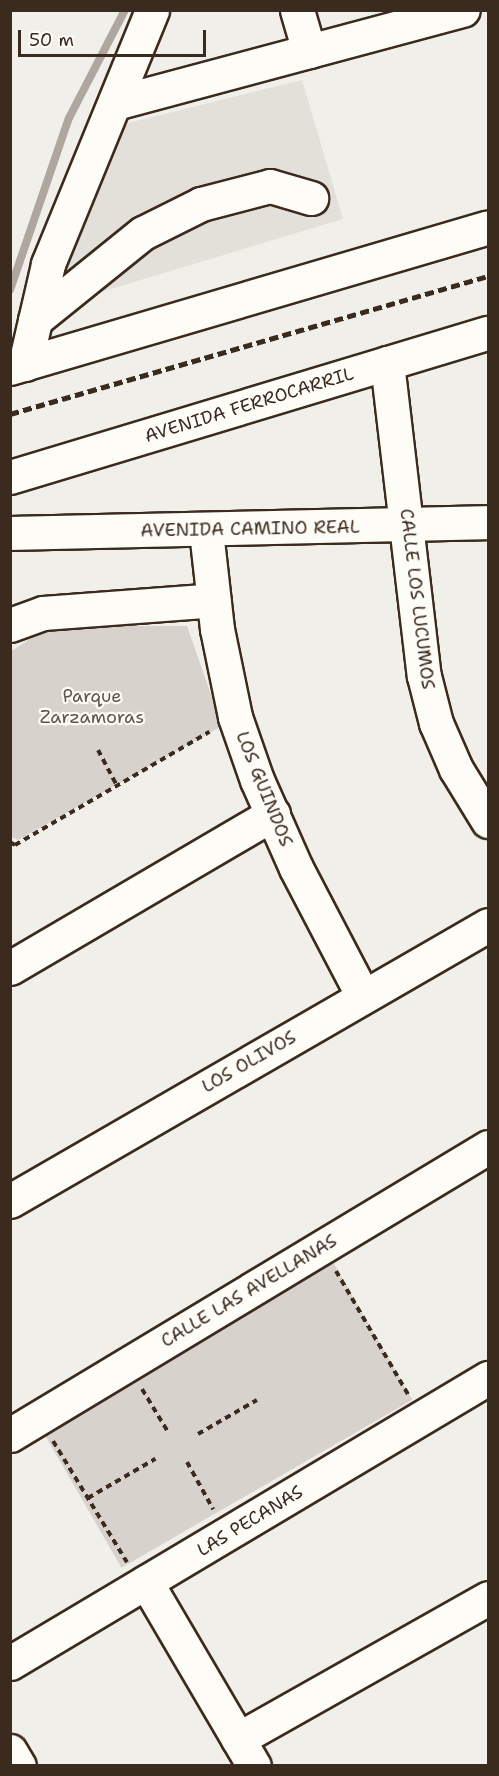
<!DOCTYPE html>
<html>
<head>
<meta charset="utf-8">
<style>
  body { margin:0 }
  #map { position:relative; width:499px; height:1776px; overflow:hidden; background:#f1efea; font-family:"Shantell Sans",sans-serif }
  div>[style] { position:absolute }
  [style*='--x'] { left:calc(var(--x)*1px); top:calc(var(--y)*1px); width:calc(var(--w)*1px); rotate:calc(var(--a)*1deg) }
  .built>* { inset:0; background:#e3e0da }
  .green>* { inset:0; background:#d7d2cc; transform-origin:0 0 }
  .stream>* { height:8px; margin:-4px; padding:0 4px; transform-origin:4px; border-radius:4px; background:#aea69f }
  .path>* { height:4px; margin-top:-2px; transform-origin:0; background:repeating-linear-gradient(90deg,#3b2a1e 0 6px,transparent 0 10.5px) }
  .roads { filter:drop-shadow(2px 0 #3b2a1e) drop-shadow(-2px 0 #3b2a1e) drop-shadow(0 2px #3b2a1e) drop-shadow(0 -2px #3b2a1e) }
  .minor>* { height:33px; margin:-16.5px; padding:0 16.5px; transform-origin:16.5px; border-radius:16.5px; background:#fdfcf7 }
  .rail>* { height:4.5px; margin-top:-2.25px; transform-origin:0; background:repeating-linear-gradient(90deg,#3b2a1e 0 9px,transparent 0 13.5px) }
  span { translate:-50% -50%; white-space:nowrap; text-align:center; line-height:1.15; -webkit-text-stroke:4.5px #fdfcf7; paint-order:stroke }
  .street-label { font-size:18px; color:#3b2a1e }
  .park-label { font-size:18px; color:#62544a }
  .frame { position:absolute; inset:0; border:12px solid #3b2a1e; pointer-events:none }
  .scale { position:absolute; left:18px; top:30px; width:188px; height:27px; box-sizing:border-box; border:3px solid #3b2a1e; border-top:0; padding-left:8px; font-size:18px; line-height:21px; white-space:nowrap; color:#3b2a1e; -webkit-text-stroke:4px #fdfcf7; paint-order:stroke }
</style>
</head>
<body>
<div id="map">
  <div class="built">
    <i style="clip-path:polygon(302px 80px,343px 219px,81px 298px,63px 276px,124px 124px)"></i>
  </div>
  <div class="green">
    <i style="clip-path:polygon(80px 626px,187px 626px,222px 726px,18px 840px,10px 836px,10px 652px,36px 635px)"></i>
    <i style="left:333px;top:1262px;width:159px;height:336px;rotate:60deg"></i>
  </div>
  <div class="stream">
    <i style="--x:10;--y:290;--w:182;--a:-71.1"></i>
    <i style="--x:69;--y:118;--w:122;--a:-62.6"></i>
  </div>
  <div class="path">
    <i style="--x:98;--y:750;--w:40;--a:62"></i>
    <i style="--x:10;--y:842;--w:6;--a:31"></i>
    <i style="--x:15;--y:845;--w:225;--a:-30.2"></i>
    <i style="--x:336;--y:1271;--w:143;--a:59.7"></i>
    <i style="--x:142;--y:1389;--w:50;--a:58.8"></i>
    <i style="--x:198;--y:1434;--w:68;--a:-30"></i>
    <i style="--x:53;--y:1441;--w:142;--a:58.6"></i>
    <i style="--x:187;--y:1462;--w:54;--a:61"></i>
    <i style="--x:88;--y:1498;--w:78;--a:-30.2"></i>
  </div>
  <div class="roads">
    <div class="minor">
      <i style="--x:297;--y:10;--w:43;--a:73.7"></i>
      <i style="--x:115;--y:103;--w:360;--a:-15"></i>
      <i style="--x:35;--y:320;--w:139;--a:-38.9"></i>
      <i style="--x:143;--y:233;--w:65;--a:-26.6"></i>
      <i style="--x:201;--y:204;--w:71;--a:-14.6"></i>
      <i style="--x:270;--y:186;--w:43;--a:16.3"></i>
      <i style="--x:387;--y:363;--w:315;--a:83.3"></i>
      <i style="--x:424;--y:676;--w:49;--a:75.7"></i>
      <i style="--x:436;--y:723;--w:50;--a:66.5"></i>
      <i style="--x:456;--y:769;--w:61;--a:58.4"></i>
      <i style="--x:25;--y:364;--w:103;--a:-77"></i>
      <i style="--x:48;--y:264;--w:274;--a:-67.7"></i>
      <i style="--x:10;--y:368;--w:498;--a:-16.4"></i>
      <i style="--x:10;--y:477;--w:499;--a:-16.8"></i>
      <i style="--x:206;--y:531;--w:99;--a:83.6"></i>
      <i style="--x:217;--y:629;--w:90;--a:78.4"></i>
      <i style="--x:235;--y:717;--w:67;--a:70.8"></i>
      <i style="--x:257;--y:780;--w:96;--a:66.1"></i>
      <i style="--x:296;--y:868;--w:144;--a:62.4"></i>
      <i style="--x:10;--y:533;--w:478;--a:-1.3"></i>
      <i style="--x:10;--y:625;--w:35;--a:-20"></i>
      <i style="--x:43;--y:613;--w:171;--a:-4.3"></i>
      <i style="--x:10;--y:968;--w:305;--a:-30.4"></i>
      <i style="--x:10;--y:1201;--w:552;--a:-30"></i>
      <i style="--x:10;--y:1435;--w:558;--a:-31.07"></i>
      <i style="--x:146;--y:1582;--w:213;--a:59.6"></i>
      <i style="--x:10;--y:1663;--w:557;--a:-30.8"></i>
      <i style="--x:238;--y:1739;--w:287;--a:-29.4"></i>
      <i style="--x:10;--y:1751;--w:17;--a:59"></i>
    </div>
  </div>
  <div class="rail">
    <i style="--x:10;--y:414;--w:498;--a:-16.1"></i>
  </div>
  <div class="street-label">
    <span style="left:249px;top:405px;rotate:-17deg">AVENIDA FERROCARRIL</span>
    <span style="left:250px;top:529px;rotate:-1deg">AVENIDA CAMINO REAL</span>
    <span style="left:417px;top:599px;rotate:83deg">CALLE LOS LUCUMOS</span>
    <span style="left:264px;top:789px;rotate:68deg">LOS GUINDOS</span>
    <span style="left:249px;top:1062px;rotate:-30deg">LOS OLIVOS</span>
    <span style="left:249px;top:1291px;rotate:-31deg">CALLE LAS AVELLANAS</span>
    <span style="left:250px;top:1521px;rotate:-31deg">LAS PECANAS</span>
  </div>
  <div class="park-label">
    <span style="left:92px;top:707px">Parque<br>Zarzamoras</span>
  </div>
  <div class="frame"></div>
  <div class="scale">50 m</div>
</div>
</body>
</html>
